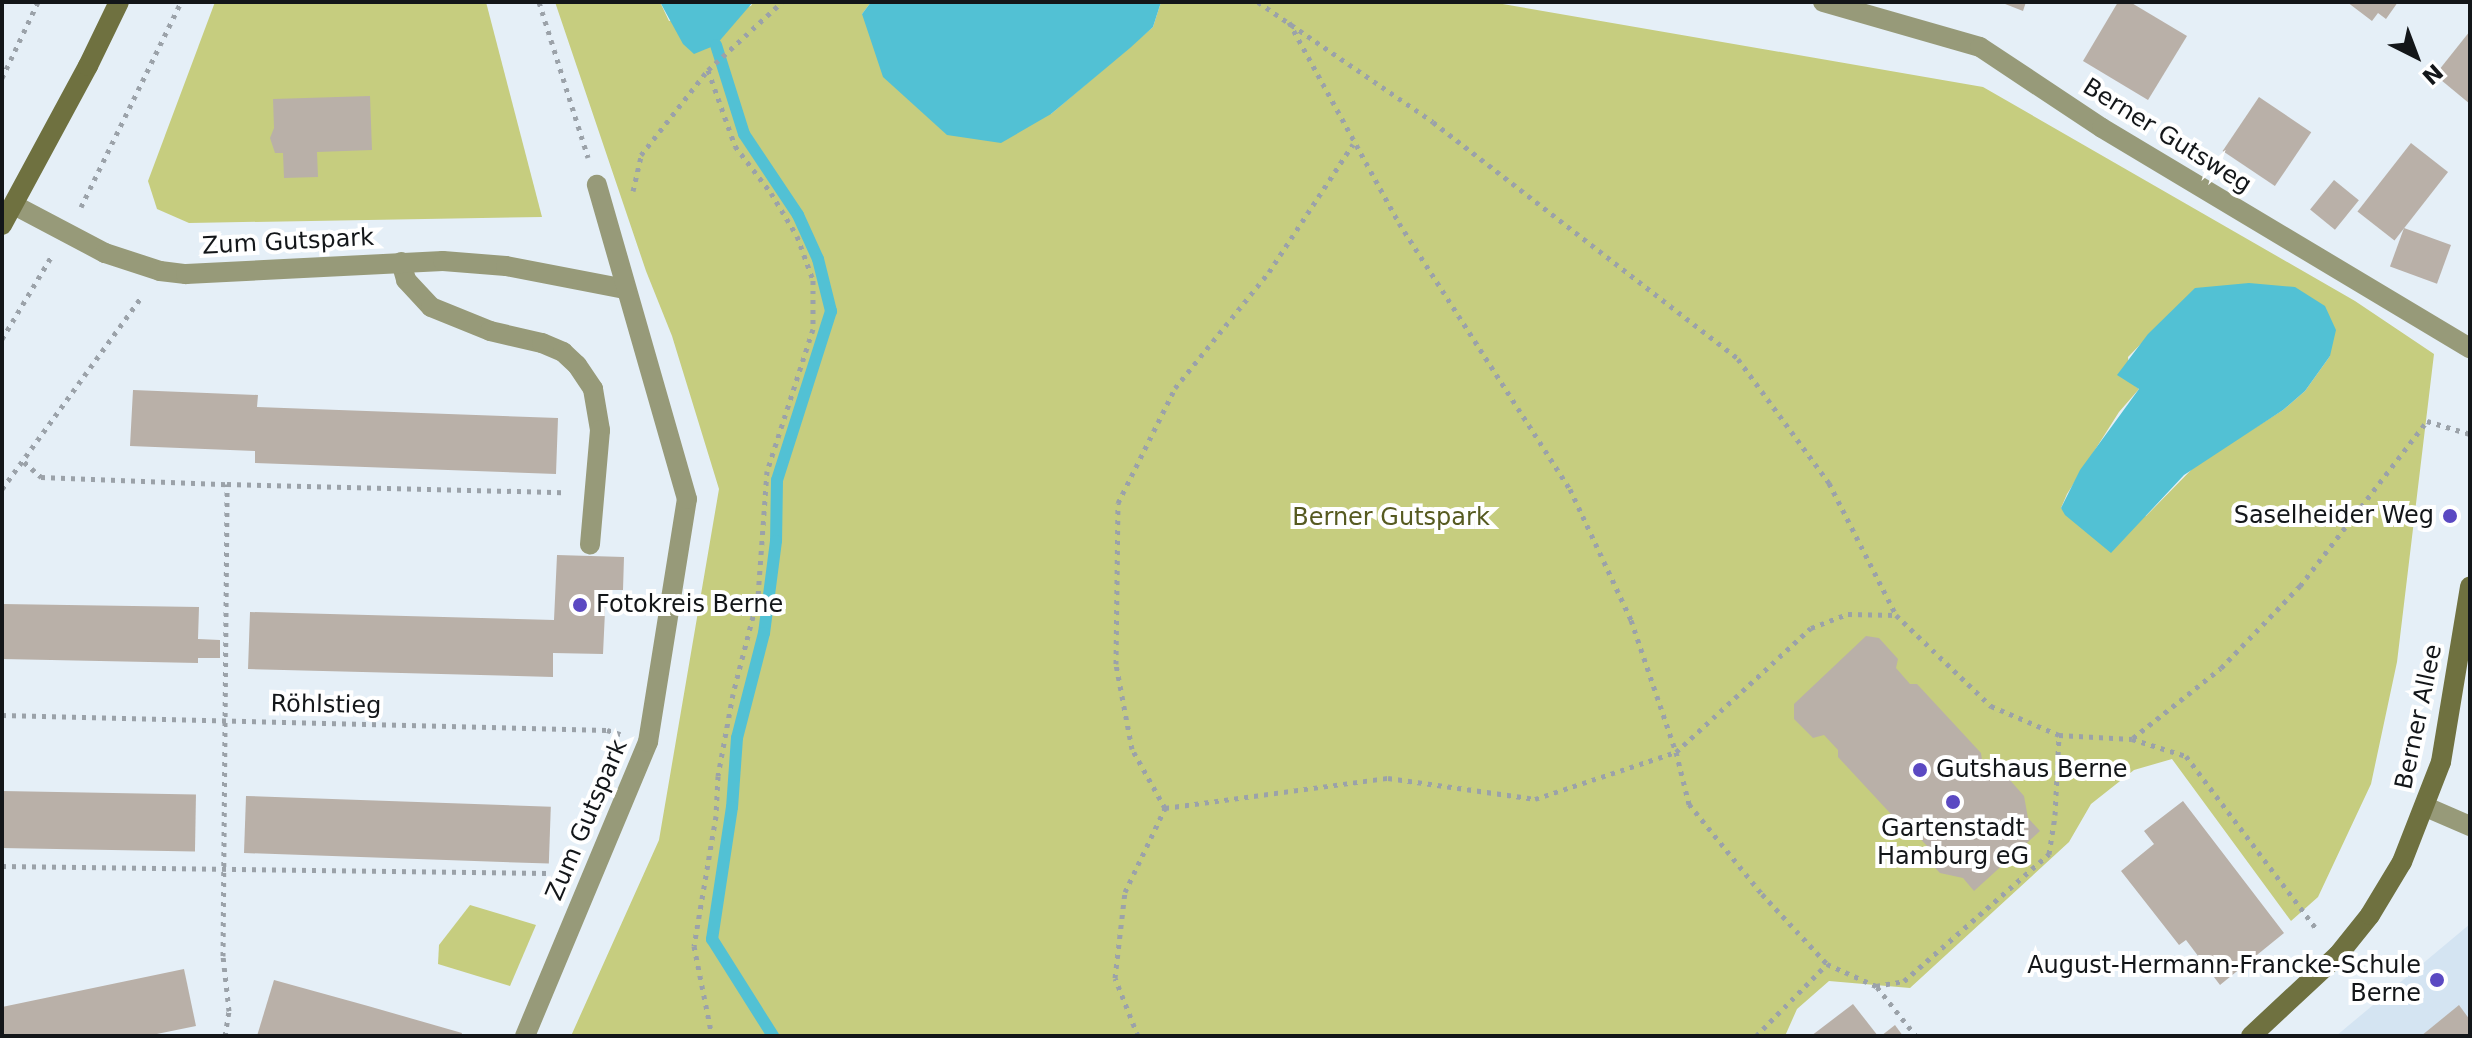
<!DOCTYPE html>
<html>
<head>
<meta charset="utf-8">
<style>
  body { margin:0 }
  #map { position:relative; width:2472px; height:1038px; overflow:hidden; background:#e5eff7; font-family:"DejaVu Sans",sans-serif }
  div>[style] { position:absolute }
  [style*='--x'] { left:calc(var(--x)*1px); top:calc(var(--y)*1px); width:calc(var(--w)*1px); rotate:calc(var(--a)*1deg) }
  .built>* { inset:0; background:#d4e4f2 }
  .green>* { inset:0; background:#c6cd7f }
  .water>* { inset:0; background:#52c1d4 }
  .stream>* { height:12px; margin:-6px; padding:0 6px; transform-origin:6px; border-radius:6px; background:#52c1d4 }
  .building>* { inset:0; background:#b9b0a8; transform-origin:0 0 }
  .path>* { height:5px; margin-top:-2.5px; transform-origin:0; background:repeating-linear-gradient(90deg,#9ba2a9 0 4px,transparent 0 10px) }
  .lane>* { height:20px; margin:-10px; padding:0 10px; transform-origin:10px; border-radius:10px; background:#979a79 }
  .street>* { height:20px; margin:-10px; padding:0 10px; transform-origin:10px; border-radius:10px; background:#979a79 }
  .secondary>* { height:20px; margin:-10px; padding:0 10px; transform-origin:10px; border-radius:10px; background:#6f7140 }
  .dots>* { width:22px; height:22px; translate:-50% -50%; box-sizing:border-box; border:4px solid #fff; border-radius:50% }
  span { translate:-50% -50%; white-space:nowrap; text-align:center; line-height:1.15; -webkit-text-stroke:8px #fff; paint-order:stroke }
  .street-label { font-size:24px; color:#131619 }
  .poi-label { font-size:24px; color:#131619 }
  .right { translate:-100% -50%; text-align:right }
  .left { translate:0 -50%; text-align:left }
  .park-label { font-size:24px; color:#565a20 }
  .frame { position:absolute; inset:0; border:4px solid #131619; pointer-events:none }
  .north { position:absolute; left:2376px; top:16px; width:80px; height:80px; -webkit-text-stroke:6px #fff; paint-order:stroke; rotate:138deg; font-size:22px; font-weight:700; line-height:32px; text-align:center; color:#131619 }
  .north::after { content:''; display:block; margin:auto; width:28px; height:36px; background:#131619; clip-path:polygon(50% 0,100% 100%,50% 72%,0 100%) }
</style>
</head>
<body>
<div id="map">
  <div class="built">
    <i style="clip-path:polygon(2470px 924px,2470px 1036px,2336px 1036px)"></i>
  </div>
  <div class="green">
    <i style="clip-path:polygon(215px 2px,486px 2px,542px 217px,189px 223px,157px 209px,148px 181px)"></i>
    <i style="clip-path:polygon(evenodd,555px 2px,660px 2px,669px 21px,751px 6px,753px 2px,871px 2px,862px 14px,1051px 114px,1153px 27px,1161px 2px,1491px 2px,1983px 87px,2355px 301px,2434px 354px,2397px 662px,2371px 784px,2318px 897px,2291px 921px,2172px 759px,2134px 770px,2091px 804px,2069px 842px,1910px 988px,1829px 981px,1797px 1009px,1785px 1036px,571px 1036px,659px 840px,719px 489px,672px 336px,646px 271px,555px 2px,2167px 317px,2330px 356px,2305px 391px,2283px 410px,2196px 465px,2146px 516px,2078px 525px,2061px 508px,2067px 494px,2119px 412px,2139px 389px,2130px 382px,2128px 357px,2167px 317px)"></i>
    <i style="clip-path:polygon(470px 905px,536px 925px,510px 986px,438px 964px,439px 945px)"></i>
  </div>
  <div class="water">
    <i style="clip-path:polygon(660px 2px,753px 2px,716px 45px,694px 54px,683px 44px)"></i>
    <i style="clip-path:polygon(871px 2px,1161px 2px,1153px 27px,1130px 48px,1051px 114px,1001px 143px,947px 135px,883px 77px,862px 14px)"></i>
    <i style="clip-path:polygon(2249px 283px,2295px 287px,2325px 306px,2336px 330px,2330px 356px,2305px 391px,2283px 410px,2184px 475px,2111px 553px,2065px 515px,2061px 508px,2080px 470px,2139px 389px,2117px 375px,2148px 334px,2195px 288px)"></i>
  </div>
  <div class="stream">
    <i style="--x:716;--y:45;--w:93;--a:72.5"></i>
    <i style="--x:744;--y:134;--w:97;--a:56.3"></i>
    <i style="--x:798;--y:215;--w:48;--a:65.6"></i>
    <i style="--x:818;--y:259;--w:54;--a:76"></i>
    <i style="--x:831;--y:311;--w:177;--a:107.7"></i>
    <i style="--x:777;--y:480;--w:61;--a:90.9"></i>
    <i style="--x:776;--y:541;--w:93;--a:97.4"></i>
    <i style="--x:764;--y:633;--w:108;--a:104.4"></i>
    <i style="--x:737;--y:738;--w:69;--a:94.1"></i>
    <i style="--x:732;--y:807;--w:134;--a:98.6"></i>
    <i style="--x:712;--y:939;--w:115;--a:57.8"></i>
  </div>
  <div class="building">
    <i style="clip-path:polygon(2000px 2px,2026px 2px,2023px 11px)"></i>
    <i style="clip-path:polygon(2118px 2px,2130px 2px,2187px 36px,2148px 100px,2083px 61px)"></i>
    <i style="clip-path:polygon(2347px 2px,2398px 2px,2386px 19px,2378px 13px,2372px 21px)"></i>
    <i style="clip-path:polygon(2470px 31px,2470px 104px,2435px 75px)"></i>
    <i style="clip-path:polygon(370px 96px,372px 150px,317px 152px,318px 177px,284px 178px,283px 153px,275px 153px,270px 138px,274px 128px,273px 99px)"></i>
    <i style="left:2259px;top:97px;width:63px;height:65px;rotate:34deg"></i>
    <i style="left:2411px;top:143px;width:47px;height:87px;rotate:38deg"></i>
    <i style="left:2334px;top:180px;width:32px;height:38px;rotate:39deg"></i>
    <i style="left:2404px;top:228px;width:50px;height:41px;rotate:20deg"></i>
    <i style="clip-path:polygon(133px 390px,258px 395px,257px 407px,558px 418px,556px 474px,255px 463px,255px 451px,130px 446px)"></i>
    <i style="clip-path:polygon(557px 555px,624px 557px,623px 590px,606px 590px,603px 654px,553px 653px,553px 677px,248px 669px,250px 612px,554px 620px)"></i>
    <i style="clip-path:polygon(2px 604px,199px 607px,198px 639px,220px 640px,220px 658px,198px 658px,198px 663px,2px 659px)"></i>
    <i style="clip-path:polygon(1866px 636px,1879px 638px,1898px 659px,1896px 668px,1910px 684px,1917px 684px,1981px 753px,1982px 760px,1999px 779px,2009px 779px,2024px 796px,2028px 818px,2040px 831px,1974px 891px,1963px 878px,1940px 873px,1925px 857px,1927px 846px,1909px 827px,1902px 826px,1838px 757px,1838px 750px,1824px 735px,1813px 738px,1794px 719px,1794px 704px)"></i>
    <i style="left:2px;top:791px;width:194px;height:57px;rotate:1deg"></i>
    <i style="left:246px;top:796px;width:305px;height:57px;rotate:2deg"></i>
    <i style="clip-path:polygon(2183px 801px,2284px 933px,2220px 985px,2186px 940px,2179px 945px,2121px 871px,2154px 844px,2144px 831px)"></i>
    <i style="clip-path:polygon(184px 969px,196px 1026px,147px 1036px,2px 1036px,2px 1007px)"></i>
    <i style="clip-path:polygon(274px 980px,368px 1006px,462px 1033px,461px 1036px,257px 1036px)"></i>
    <i style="clip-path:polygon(1853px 1004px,1878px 1036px,1811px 1036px)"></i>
    <i style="clip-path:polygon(2459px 1005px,2470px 1020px,2470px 1036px,2421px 1036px)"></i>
    <i style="clip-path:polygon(1895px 1025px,1903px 1036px,1881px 1036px)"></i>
  </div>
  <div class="path">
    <i style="--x:539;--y:2;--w:163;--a:72.5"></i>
    <i style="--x:1258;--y:2;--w:212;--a:34.4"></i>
    <i style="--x:1433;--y:122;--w:386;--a:37.8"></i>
    <i style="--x:1738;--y:359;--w:154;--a:53.7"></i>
    <i style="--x:1829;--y:483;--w:148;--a:63.1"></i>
    <i style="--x:1289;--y:22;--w:229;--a:61.3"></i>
    <i style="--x:1399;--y:223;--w:316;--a:57.3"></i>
    <i style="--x:1570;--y:489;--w:145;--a:65"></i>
    <i style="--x:1631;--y:620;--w:139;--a:71.2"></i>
    <i style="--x:1676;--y:752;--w:54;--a:76"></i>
    <i style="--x:1689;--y:804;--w:116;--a:51"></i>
    <i style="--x:1762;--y:894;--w:96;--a:47.1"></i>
    <i style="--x:1827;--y:964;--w:54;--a:24.2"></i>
    <i style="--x:1876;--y:986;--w:28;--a:-10"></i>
    <i style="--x:1904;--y:981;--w:193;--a:-41.2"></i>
    <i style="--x:2049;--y:854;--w:39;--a:-81"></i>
    <i style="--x:2055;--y:815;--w:80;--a:-87.1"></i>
    <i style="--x:708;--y:70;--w:81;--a:70.4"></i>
    <i style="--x:735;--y:146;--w:59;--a:52.5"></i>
    <i style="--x:771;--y:193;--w:50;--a:58.8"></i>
    <i style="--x:797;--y:236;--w:47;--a:70"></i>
    <i style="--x:813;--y:280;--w:49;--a:90"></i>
    <i style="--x:813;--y:329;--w:149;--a:107.9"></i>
    <i style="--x:767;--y:471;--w:126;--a:94.1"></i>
    <i style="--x:758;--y:597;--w:100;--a:104.5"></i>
    <i style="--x:733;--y:694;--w:83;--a:100.4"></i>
    <i style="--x:718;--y:776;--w:40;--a:92.9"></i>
    <i style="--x:716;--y:816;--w:132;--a:99.6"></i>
    <i style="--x:694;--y:946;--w:92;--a:78.7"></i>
    <i style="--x:2;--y:78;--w:84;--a:-64.7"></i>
    <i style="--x:633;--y:191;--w:37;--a:-77"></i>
    <i style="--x:641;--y:155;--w:108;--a:-51.8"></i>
    <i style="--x:708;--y:70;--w:100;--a:-42.6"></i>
    <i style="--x:81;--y:207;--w:228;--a:-64"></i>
    <i style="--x:2;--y:339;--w:96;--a:-59.1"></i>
    <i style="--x:24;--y:462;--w:23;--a:41"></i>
    <i style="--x:41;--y:477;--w:186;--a:2.2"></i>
    <i style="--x:2;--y:489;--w:236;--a:-54"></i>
    <i style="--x:2;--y:715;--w:605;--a:1.42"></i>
    <i style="--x:607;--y:730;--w:14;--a:17"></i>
    <i style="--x:2133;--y:738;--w:112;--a:-38.5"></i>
    <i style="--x:2221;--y:668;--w:114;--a:-46.1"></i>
    <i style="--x:2300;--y:586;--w:208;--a:-52.4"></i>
    <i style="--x:2427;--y:421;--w:45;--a:16.8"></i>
    <i style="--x:1165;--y:808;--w:68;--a:-119.2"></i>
    <i style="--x:1132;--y:749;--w:86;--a:-100.7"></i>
    <i style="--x:1116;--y:664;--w:161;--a:-89.3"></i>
    <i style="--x:1118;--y:503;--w:128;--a:-63.6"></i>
    <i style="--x:1175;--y:388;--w:149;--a:-51"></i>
    <i style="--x:1269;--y:272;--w:153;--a:-56.7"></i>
    <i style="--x:2;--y:866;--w:546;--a:0.73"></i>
    <i style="--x:1877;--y:987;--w:63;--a:51.5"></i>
    <i style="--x:225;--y:1036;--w:25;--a:-81"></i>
    <i style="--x:229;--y:1011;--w:55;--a:-96.2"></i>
    <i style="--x:223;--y:956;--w:472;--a:-89.5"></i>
    <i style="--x:227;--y:484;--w:335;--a:1.4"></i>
    <i style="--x:1138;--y:1036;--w:62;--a:-111.6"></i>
    <i style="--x:1115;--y:978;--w:87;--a:-83.4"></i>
    <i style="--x:1125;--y:892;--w:93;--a:-64.5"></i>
    <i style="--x:1165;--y:808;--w:225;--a:-7.7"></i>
    <i style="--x:1388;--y:778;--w:148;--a:8.1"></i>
    <i style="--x:1535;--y:799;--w:149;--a:-18.4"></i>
    <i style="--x:1676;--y:752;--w:183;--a:-42.6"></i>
    <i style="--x:1811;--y:628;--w:40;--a:-21"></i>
    <i style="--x:1848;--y:614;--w:48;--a:1.2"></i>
    <i style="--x:1896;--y:615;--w:132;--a:43.8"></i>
    <i style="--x:1991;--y:706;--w:74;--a:23.1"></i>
    <i style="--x:2059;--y:735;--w:73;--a:3.1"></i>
    <i style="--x:2132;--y:739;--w:57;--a:17.5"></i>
    <i style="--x:2186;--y:756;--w:218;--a:53"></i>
    <i style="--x:1756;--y:1036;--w:101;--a:-45.4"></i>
  </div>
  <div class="lane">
    <i style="--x:401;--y:262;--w:19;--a:74"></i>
    <i style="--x:406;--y:280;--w:37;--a:47"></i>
    <i style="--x:431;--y:307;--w:64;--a:22.1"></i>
    <i style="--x:490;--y:331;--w:53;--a:13"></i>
    <i style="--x:542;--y:343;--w:23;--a:23"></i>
    <i style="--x:563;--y:352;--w:19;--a:43"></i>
    <i style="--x:577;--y:365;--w:29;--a:56"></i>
    <i style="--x:593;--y:389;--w:42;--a:80.3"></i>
    <i style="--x:600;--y:430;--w:115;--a:95"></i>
  </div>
  <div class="street">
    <i style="--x:1823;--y:2;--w:163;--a:16"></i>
    <i style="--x:1980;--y:47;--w:146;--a:33.6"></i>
    <i style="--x:2102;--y:128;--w:429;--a:30.9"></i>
    <i style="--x:14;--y:205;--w:103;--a:27.8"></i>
    <i style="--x:105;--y:253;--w:58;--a:18.1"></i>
    <i style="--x:160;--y:271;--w:26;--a:7"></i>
    <i style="--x:186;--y:274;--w:257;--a:-2.9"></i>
    <i style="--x:443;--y:261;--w:63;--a:4.5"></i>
    <i style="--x:506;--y:266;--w:122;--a:10.9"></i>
    <i style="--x:2426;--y:807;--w:48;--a:23.4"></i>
    <i style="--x:525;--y:1036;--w:319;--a:-67.3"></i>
    <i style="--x:648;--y:742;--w:246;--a:-80.9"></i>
    <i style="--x:687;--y:499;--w:327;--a:-106"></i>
  </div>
  <div class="secondary">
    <i style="--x:2;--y:225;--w:181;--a:-61.6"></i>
    <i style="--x:88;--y:66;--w:71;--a:-64.2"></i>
    <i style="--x:2251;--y:1036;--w:119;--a:-43"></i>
    <i style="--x:2338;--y:955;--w:51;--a:-51.3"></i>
    <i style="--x:2370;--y:915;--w:62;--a:-58.9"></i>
    <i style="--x:2402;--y:862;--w:107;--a:-68.7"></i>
    <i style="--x:2441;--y:762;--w:178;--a:-80.6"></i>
  </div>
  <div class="dots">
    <i style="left:2450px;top:516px;background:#5b49c2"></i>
    <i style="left:580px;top:605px;background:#5b49c2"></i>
    <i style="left:1920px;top:770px;background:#5b49c2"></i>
    <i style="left:1953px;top:802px;background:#5b49c2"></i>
    <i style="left:2437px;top:980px;background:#5b49c2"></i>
  </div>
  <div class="street-label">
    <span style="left:2167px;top:136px;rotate:32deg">Berner Gutsweg</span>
    <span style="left:288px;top:242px;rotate:-3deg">Zum Gutspark</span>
    <span style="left:326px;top:705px;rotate:1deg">Röhlstieg</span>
    <span style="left:2419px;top:717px;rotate:-78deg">Berner Allee</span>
    <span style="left:587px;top:820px;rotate:-67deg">Zum Gutspark</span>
  </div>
  <div class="poi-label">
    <span class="right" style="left:2434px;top:516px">Saselheider Weg</span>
    <span class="left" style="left:596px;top:605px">Fotokreis Berne</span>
    <span class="left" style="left:1936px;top:770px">Gutshaus Berne</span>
    <span style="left:1953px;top:843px">Gartenstadt<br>Hamburg eG</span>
    <span class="right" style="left:2421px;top:980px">August-Hermann-Francke-Schule<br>Berne</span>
  </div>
  <div class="park-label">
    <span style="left:1391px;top:518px">Berner Gutspark</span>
  </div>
  <div class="frame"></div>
  <div class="north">N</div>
</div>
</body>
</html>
